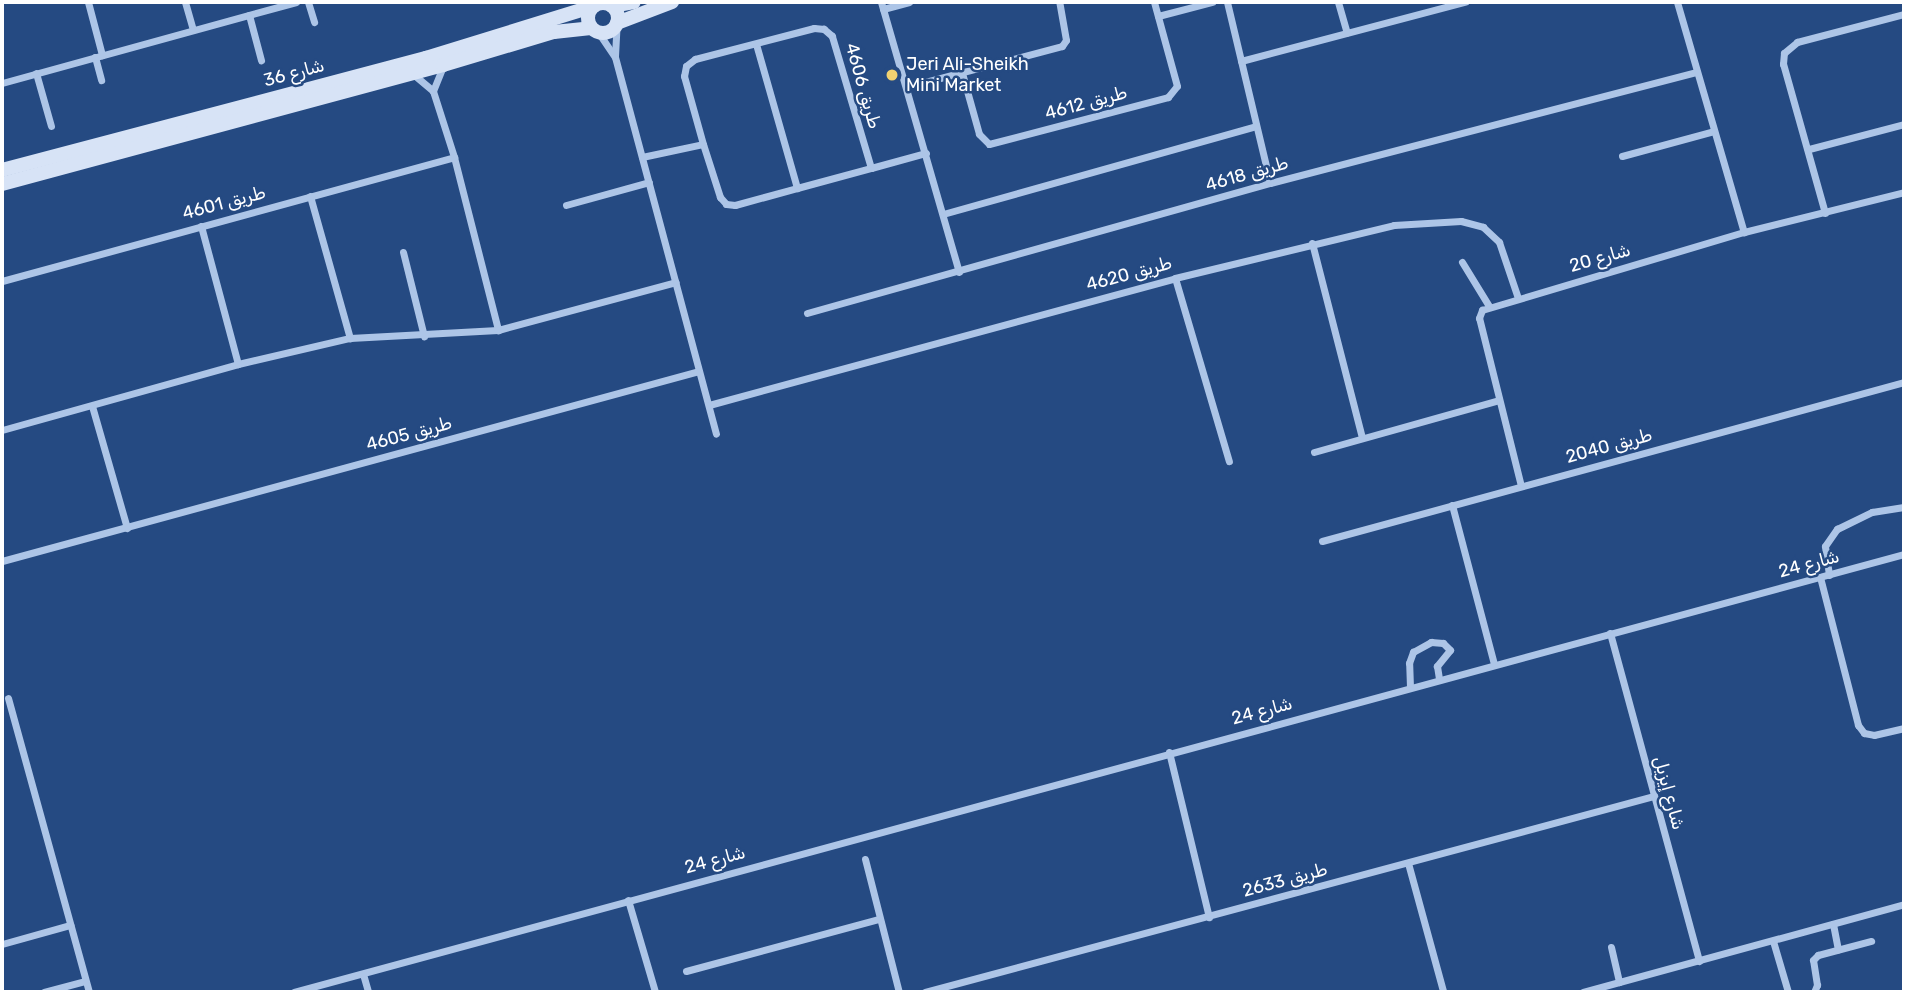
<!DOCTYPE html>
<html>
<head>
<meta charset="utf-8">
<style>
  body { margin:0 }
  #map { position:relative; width:1906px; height:994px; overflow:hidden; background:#254a82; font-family:Rubik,Vazirmatn,sans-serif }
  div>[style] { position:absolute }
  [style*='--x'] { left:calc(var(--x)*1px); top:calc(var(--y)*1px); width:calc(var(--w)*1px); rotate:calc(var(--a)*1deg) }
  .street>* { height:7px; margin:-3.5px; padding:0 3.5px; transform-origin:3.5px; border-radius:3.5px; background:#adc5e7 }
  .secondary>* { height:14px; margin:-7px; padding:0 7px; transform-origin:7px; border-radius:7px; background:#d7e3f6 }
  .secondary>.ring { margin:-7px; padding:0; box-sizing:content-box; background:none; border:14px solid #d7e3f6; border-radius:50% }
  .dots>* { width:19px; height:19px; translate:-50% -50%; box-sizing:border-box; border:4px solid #254a82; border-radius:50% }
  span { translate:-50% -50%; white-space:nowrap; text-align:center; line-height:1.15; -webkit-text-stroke:5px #254a82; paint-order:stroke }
  .poi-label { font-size:18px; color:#fff }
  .left { translate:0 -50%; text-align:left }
  .street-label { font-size:18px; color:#fff }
  .frame { position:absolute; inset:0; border:4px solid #fff; pointer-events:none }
</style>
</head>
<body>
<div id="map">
  <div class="street">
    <i style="--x:88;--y:2;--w:55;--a:75.2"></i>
    <i style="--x:185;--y:2;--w:29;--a:74"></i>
    <i style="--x:308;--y:2;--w:21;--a:73"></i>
    <i style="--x:881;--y:2;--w:281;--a:73.9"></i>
    <i style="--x:1227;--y:2;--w:186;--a:76.6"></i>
    <i style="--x:1338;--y:2;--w:32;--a:74"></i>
    <i style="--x:1677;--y:2;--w:240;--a:73.8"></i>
    <i style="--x:883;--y:9;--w:27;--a:-15"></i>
    <i style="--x:249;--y:15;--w:47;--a:75.1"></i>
    <i style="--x:1158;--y:16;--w:56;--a:-14.5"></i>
    <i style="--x:598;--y:32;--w:30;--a:56"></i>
    <i style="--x:615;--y:57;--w:390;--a:75"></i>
    <i style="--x:756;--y:44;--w:150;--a:74.1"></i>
    <i style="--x:615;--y:56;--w:33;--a:-87"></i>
    <i style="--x:95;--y:57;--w:24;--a:75"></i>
    <i style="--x:1241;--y:61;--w:232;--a:-14.8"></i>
    <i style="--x:36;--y:73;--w:55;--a:74.2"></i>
    <i style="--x:962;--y:73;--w:63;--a:74.4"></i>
    <i style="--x:979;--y:134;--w:14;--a:45"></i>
    <i style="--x:989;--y:144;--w:185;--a:-14.7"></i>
    <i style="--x:1168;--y:97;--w:14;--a:-51"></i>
    <i style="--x:1177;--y:86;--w:87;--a:-105.3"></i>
    <i style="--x:413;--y:74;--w:26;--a:40"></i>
    <i style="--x:433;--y:91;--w:69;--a:72.3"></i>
    <i style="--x:454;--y:157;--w:179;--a:75.7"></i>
    <i style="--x:2;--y:83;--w:305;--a:-15.4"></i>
    <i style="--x:906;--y:87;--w:161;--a:-14.7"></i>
    <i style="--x:1062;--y:46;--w:7;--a:-56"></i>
    <i style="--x:1066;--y:40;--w:39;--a:-100"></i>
    <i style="--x:433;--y:91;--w:27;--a:-68"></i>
    <i style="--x:1809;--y:149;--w:98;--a:-14.7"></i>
    <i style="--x:1622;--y:156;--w:95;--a:-15.2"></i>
    <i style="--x:642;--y:157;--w:62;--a:-12"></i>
    <i style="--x:871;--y:168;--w:138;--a:-106.5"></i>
    <i style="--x:832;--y:36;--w:11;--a:-139"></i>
    <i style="--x:824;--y:29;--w:10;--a:-174"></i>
    <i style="--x:814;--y:28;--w:123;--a:165.4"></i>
    <i style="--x:695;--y:59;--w:11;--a:142"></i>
    <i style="--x:686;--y:66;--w:10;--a:101"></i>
    <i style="--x:684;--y:76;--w:71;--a:74.4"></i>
    <i style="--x:703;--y:144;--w:56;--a:72.2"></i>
    <i style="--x:720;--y:197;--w:9;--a:49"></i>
    <i style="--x:726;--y:204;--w:9;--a:6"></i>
    <i style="--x:735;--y:205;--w:64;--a:-15.3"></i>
    <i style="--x:797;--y:188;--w:77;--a:-15.1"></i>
    <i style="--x:871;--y:168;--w:57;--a:-15.3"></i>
    <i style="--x:310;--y:196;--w:148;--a:74.3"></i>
    <i style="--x:566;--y:205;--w:86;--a:-15.5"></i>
    <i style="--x:1825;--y:213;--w:155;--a:-105.7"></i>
    <i style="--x:1783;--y:64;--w:11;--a:-85"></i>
    <i style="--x:1784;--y:53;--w:17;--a:-40"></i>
    <i style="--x:1797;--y:42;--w:111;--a:-14.7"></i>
    <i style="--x:943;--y:214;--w:325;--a:-15.7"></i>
    <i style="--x:201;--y:226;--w:143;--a:75"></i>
    <i style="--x:1312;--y:243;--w:201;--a:75.6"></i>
    <i style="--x:403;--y:252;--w:87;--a:76"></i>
    <i style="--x:1462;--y:262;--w:52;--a:58.5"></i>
    <i style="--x:1175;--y:278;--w:191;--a:73.6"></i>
    <i style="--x:2;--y:281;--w:469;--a:-15.3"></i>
    <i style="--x:807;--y:313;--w:481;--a:-15.7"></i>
    <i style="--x:1270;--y:183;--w:441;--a:-14.6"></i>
    <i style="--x:709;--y:405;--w:483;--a:-15.2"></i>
    <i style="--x:1175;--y:278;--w:225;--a:-13.6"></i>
    <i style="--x:1394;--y:225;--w:67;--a:-3.4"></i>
    <i style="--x:1461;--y:221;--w:23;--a:15"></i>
    <i style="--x:1483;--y:227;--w:22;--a:43"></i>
    <i style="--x:1499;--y:242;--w:59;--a:71.3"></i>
    <i style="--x:92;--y:406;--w:127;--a:74"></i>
    <i style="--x:2;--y:430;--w:245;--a:-15.6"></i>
    <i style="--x:238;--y:364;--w:115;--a:-13.1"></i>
    <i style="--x:350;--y:338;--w:148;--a:-3.1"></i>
    <i style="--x:498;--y:330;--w:184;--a:-15.1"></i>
    <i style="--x:1314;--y:452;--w:192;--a:-15.7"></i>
    <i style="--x:1521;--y:486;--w:173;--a:-104"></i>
    <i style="--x:1479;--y:318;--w:9;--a:-69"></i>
    <i style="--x:1482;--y:310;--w:273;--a:-16.6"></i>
    <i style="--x:1744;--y:232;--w:165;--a:-14"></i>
    <i style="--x:1452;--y:505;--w:164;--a:75.2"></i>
    <i style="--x:1322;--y:541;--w:603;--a:-15.28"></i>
    <i style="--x:2;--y:561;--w:722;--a:-15.25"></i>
    <i style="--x:1829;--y:575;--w:29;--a:-98"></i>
    <i style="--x:1825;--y:546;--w:21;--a:-55"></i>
    <i style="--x:1837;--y:529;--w:39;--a:-26"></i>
    <i style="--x:1872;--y:512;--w:32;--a:-9"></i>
    <i style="--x:1820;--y:577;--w:153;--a:75.6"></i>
    <i style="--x:1858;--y:725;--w:10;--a:53"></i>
    <i style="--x:1864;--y:733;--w:10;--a:11"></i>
    <i style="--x:1874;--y:735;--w:31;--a:-13"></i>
    <i style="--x:1610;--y:633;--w:340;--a:74.8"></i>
    <i style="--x:1410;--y:687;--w:24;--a:-92"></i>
    <i style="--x:1409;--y:663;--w:12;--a:-70"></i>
    <i style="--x:1413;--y:652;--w:21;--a:-29"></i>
    <i style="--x:1431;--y:642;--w:12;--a:5"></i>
    <i style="--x:1443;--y:643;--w:10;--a:45"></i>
    <i style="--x:1450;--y:650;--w:21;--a:129"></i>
    <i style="--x:1437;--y:666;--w:13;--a:81"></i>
    <i style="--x:8;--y:698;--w:305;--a:74.6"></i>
    <i style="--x:1169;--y:752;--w:170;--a:76.4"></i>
    <i style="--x:865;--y:859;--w:137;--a:75.7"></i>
    <i style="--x:1408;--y:863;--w:133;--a:74.7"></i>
    <i style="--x:628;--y:900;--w:96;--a:73.6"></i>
    <i style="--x:1833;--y:924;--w:26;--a:79"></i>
    <i style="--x:1773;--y:941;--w:53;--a:73.6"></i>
    <i style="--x:2;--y:944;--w:71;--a:-15.6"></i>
    <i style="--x:1611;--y:947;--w:36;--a:77"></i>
    <i style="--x:686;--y:971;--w:200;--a:-15.1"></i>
    <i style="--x:363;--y:974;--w:19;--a:74"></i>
    <i style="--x:44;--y:992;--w:42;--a:-15"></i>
    <i style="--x:294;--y:992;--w:1669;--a:-15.22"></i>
    <i style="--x:925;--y:992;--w:755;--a:-15.05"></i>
    <i style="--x:1583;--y:992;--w:333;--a:-15.3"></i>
    <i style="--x:1814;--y:992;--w:8;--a:-67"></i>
    <i style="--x:1817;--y:985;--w:25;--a:-99"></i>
    <i style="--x:1813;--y:960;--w:7;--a:-45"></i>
    <i style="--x:1818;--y:955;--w:55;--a:-14.8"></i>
  </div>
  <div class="secondary">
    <i class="ring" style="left:588px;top:3px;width:16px;height:16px"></i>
    <i style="--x:612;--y:6;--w:22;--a:-10"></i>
    <i style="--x:617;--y:23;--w:59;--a:-20.9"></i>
    <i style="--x:2;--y:170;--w:439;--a:-14.8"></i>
    <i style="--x:426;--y:58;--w:176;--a:-17.2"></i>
    <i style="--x:2;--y:184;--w:457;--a:-15.1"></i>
    <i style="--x:443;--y:65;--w:116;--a:-16.6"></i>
    <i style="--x:554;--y:32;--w:37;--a:-6"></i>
  </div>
  <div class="dots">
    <i style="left:892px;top:75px;background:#f0d171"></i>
  </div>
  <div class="poi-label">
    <span class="left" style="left:906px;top:75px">Jeri Ali-Sheikh<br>Mini Market</span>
  </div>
  <div class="street-label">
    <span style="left:294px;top:73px;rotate:-15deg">شارع 36</span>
    <span style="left:863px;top:86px;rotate:74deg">طريق 4606</span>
    <span style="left:1086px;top:103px;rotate:-15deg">طريق 4612</span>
    <span style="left:1247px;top:174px;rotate:-16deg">طريق 4618</span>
    <span style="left:224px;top:203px;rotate:-15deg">طريق 4601</span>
    <span style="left:1600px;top:258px;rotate:-16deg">شارع 20</span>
    <span style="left:1129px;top:274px;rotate:-15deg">طريق 4620</span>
    <span style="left:409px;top:434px;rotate:-15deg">طريق 4605</span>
    <span style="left:1609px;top:446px;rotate:-15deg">طريق 2040</span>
    <span style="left:1809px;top:564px;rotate:-15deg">شارع 24</span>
    <span style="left:1262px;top:711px;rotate:-15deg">شارع 24</span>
    <span style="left:1669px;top:793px;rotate:75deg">شارع إيزيل</span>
    <span style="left:715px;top:860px;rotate:-15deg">شارع 24</span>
    <span style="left:1285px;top:880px;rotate:-15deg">طريق 2633</span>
  </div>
  <div class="frame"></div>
</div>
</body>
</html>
